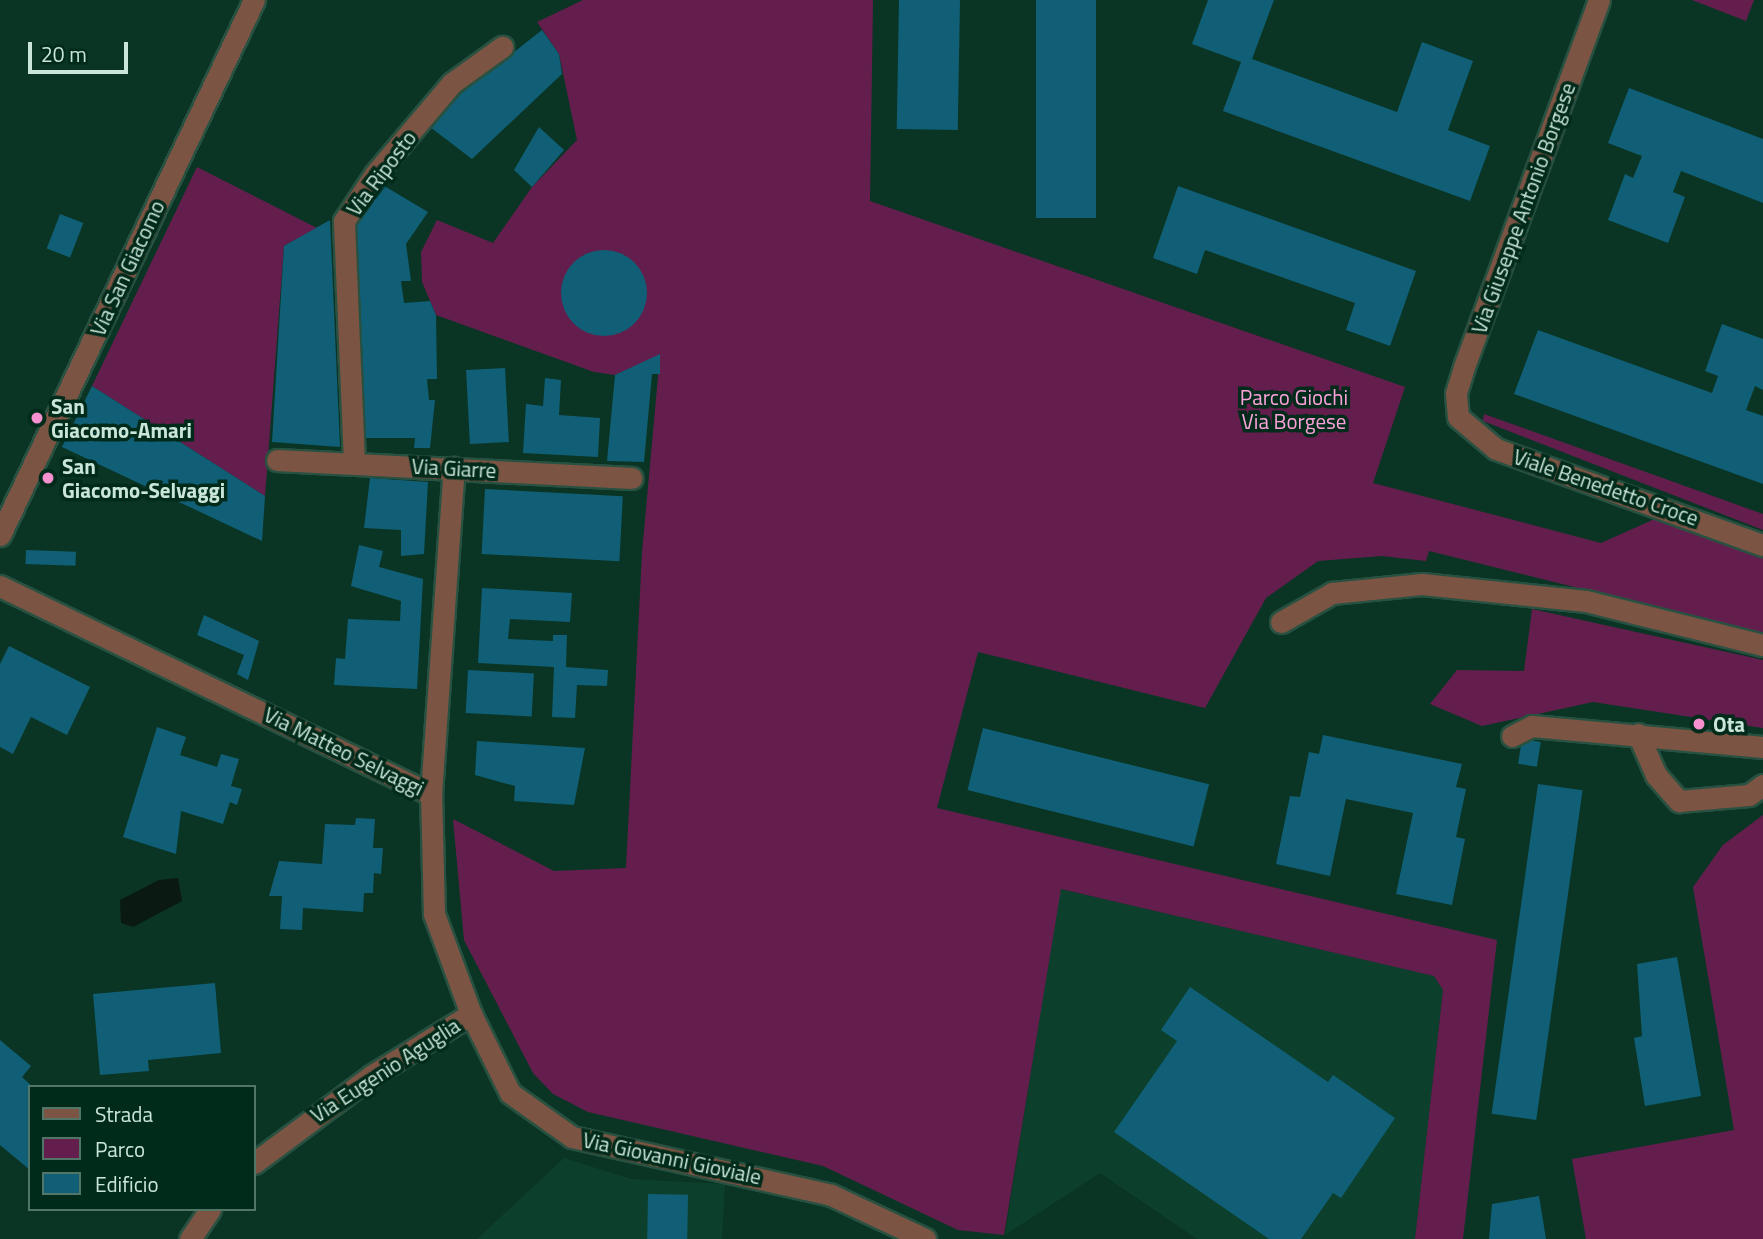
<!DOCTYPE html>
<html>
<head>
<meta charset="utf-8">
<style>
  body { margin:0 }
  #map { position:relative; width:1763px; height:1239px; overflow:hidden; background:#0a3524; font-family:"Titillium Web",sans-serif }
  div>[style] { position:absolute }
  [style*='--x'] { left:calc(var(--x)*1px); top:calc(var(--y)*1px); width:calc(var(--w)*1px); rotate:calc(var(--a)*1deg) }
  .built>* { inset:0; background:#0c402c }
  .green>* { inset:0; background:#641e4d }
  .water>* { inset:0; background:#0a1912 }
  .building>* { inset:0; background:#105f76; transform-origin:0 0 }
  .round { border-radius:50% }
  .roads { filter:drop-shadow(2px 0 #295141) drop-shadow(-2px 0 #295141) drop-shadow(0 2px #295141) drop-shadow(0 -2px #295141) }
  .minor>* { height:21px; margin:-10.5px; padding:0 10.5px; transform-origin:10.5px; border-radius:10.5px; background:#7b5443 }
  .dots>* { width:19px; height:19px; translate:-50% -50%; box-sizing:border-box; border:4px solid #002b1b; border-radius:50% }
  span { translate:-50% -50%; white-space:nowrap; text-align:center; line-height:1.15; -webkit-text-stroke:7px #002b1b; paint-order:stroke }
  .street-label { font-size:21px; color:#cae6d8 }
  .park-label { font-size:21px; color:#fea2da }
  .poi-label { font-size:21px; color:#cae6d8; font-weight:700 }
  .left { translate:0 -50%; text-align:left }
  .legend { position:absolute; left:28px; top:1085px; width:228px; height:126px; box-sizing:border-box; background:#002b1b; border:2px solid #517667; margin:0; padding:9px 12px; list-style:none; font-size:21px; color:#cae6d8 }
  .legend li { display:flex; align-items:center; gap:14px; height:35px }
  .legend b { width:35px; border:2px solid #517667 }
  .scale { position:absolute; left:28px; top:42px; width:100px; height:32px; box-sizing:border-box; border:4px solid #cae6d8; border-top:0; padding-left:9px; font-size:21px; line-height:24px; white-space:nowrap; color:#cae6d8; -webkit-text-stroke:5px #002b1b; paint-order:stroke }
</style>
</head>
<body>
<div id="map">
  <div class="built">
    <i style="clip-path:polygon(1060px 889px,1434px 976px,1443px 990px,1415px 1239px,1197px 1239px,1100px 1173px,1005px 1235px)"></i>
    <i style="clip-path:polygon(564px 1158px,631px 1179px,725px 1184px,722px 1239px,477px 1239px)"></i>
  </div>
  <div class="green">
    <i style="clip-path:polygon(583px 0,873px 0,870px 201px,1405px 387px,1373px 483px,1601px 543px,1659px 517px,1763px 558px,1763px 634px,1429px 551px,1426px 561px,1382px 556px,1318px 561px,1266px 598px,1205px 708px,978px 652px,937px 808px,1497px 940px,1463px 1239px,1415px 1239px,1443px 990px,1434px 976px,1061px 889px,1004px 1235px,958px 1230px,823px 1166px,588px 1112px,553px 1094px,533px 1073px,464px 940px,453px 819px,554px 871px,626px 868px,642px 553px,660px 355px,615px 375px,594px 372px,436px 315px,422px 282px,421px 252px,437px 220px,493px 243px,532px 187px,577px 140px,559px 54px,537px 22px)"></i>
    <i style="clip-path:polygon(1692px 0,1754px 0,1746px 21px)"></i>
    <i style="clip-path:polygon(197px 167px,317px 228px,284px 246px,265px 496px,92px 386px)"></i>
    <i style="clip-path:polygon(1484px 414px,1763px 514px,1763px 530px,1483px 421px)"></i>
    <i style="clip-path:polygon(1532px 609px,1763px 660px,1763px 728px,1593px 702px,1482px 726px,1430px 704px,1457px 670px,1524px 671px)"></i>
    <i style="clip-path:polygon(1763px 815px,1763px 1239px,1586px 1239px,1572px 1159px,1734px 1130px,1693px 887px,1723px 845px)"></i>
  </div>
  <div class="water">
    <i style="clip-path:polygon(178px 878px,182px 901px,133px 927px,121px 923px,120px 900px,159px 880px)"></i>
  </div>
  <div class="building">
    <i style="left:960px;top:0;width:130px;height:61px;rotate:91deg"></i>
    <i style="left:1036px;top:0;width:60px;height:218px"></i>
    <i style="clip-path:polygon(1208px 0,1274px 0,1252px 59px,1397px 112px,1422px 42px,1473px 61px,1448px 130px,1490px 146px,1470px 201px,1223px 111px,1241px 62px,1192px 44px)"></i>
    <i style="clip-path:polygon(542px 30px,559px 54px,562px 74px,472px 159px,430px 127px,462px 93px)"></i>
    <i style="clip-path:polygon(1629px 88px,1763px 139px,1763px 203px,1681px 171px,1673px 192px,1685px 197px,1668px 243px,1608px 220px,1625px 174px,1633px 178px,1642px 156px,1608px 143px)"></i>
    <i style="clip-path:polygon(539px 127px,564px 150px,532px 187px,514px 170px)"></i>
    <i style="clip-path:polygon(381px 184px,428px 212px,406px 244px,411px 281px,401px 281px,404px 303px,430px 301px,436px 315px,437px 379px,427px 379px,429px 400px,435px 400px,430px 448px,414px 448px,415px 438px,362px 438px,353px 226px)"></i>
    <i style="clip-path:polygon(1178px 186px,1416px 271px,1390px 346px,1346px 330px,1355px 303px,1205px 250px,1197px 274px,1153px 258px)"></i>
    <i style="left:60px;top:214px;width:25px;height:37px;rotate:21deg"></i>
    <i style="clip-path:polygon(330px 220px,340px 447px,272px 442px,284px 246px)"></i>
    <i class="round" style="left:561px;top:250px;width:86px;height:86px"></i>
    <i style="clip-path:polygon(1722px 324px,1763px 339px,1763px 390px,1755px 386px,1746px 410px,1763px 416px,1763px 484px,1514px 394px,1538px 330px,1712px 393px,1718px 376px,1705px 371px)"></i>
    <i style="clip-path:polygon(660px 354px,660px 374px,652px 374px,644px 462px,607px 461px,615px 375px)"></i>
    <i style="left:505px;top:368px;width:74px;height:39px;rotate:87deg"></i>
    <i style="clip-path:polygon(545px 378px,561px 380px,559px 415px,600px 418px,598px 457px,523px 453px,526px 404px,543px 406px)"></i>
    <i style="clip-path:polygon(92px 386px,265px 496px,262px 541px,62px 447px)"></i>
    <i style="clip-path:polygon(370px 478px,428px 482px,424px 554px,401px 556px,401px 530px,364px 528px)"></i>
    <i style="left:485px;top:489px;width:138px;height:65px;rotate:3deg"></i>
    <i style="clip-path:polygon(359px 545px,383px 551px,379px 567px,423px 579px,417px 689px,334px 685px,336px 658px,345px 659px,348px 619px,400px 621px,401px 601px,351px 586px)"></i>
    <i style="left:26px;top:550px;width:50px;height:14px;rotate:2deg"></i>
    <i style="clip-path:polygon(482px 588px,572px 593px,570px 622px,510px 619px,508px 639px,553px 641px,553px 635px,567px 635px,566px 667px,608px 670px,607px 686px,577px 685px,575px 718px,552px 717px,554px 667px,478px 663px)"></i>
    <i style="clip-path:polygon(204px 615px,259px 641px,248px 680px,237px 674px,244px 655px,197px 635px)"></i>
    <i style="clip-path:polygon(9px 646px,90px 687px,67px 735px,31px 717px,13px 754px,0 747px,0 664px)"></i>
    <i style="left:468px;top:670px;width:66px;height:43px;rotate:3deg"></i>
    <i style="clip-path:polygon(157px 727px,186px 737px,180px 755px,217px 767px,221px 754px,239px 759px,231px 786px,242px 789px,237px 805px,230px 802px,223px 824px,181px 811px,176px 854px,123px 837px)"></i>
    <i style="left:983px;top:728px;width:233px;height:64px;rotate:14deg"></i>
    <i style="clip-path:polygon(1323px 735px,1462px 764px,1456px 787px,1466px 789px,1456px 837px,1465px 839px,1452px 905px,1396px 894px,1413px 813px,1346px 799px,1330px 876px,1276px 864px,1290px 796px,1300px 797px,1309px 752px,1319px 754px)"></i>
    <i style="left:1522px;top:739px;width:19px;height:25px;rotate:9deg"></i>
    <i style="clip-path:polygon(477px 741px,585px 748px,574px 805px,514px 801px,515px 786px,475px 775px)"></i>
    <i style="left:1538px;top:784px;width:45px;height:333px;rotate:8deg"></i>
    <i style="clip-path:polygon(356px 818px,375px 819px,373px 848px,383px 848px,381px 874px,374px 873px,373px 893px,364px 893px,363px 912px,303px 908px,302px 930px,280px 929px,282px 896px,269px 896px,279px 861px,322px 864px,325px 824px,355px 825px)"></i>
    <i style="clip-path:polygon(1677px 957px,1701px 1096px,1645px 1106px,1634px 1038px,1642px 1036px,1637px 964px)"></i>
    <i style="clip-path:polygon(215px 983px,221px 1053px,148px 1060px,149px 1071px,100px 1075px,93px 994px)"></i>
    <i style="clip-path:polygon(1190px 987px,1328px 1082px,1333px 1075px,1395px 1118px,1341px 1198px,1333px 1193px,1301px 1239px,1269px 1239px,1114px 1132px,1177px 1041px,1161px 1030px)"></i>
    <i style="clip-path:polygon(0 1040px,31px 1066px,22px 1077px,33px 1087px,30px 1170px,0 1145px)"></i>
    <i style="left:648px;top:1194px;width:40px;height:45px;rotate:1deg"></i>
    <i style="clip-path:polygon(1539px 1196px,1546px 1239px,1489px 1239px,1492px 1204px)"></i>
  </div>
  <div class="roads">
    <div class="minor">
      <i style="--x:1599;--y:0;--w:391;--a:110.2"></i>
      <i style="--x:1464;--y:367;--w:28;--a:107"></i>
      <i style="--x:1456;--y:394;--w:23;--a:85"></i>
      <i style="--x:1458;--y:417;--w:50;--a:40.1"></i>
      <i style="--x:1496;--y:449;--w:284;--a:19.8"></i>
      <i style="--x:277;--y:460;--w:355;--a:2.9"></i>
      <i style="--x:354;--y:462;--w:241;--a:-92.4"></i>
      <i style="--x:344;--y:221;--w:56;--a:-56.6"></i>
      <i style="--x:375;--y:174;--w:119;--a:-49.8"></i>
      <i style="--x:452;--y:83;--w:62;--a:-35.8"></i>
      <i style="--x:0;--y:535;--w:592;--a:-64.6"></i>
      <i style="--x:0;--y:586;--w:479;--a:25.8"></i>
      <i style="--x:431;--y:794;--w:327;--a:-86"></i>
      <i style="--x:1281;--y:622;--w:59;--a:-29.6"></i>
      <i style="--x:1332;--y:593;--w:90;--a:-5.7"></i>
      <i style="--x:1422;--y:584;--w:165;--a:5.9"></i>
      <i style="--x:1586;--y:601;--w:182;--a:14"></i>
      <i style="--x:1638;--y:734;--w:45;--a:66.3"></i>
      <i style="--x:1656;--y:775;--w:35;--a:49"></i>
      <i style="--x:1679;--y:801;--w:70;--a:-4.9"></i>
      <i style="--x:1749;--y:795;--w:17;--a:-36"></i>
      <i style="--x:1512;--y:736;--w:22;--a:-27"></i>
      <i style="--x:1532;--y:726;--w:232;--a:5.2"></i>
      <i style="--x:471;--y:1014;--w:88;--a:63.7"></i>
      <i style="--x:510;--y:1093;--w:76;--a:35.4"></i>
      <i style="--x:572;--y:1137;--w:265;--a:12.6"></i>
      <i style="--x:831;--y:1195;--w:104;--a:25.1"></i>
      <i style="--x:254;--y:1163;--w:146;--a:-36.6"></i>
      <i style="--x:371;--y:1076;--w:118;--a:-31.8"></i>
      <i style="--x:471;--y:1014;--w:107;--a:-110.3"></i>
      <i style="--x:434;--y:914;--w:120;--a:-91.4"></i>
      <i style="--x:190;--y:1239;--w:36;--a:-56"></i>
    </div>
  </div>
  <div class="dots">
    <i style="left:37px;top:418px;background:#f690cf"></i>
    <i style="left:48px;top:478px;background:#f690cf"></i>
    <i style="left:1699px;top:724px;background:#f690cf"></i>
  </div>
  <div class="street-label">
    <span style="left:381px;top:173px;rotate:-53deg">Via Riposto</span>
    <span style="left:1523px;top:208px;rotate:-70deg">Via Giuseppe Antonio Borgese</span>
    <span style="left:127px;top:268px;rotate:-65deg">Via San Giacomo</span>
    <span style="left:454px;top:468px;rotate:3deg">Via Giarre</span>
    <span style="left:1606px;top:487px;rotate:19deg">Viale Benedetto Croce</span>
    <span style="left:344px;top:751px;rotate:26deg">Via Matteo Selvaggi</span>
    <span style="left:385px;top:1070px;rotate:-33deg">Via Eugenio Aguglia</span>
    <span style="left:672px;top:1158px;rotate:12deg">Via Giovanni Gioviale</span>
  </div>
  <div class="park-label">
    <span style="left:1294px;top:409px">Parco Giochi<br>Via Borgese</span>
  </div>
  <div class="poi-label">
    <span class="left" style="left:51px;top:418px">San<br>Giacomo-Amari</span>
    <span class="left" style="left:62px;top:478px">San<br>Giacomo-Selvaggi</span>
    <span class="left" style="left:1713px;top:724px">Ota</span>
  </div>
  <ul class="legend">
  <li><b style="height:9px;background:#7b5443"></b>Strada</li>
  <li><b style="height:19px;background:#641e4d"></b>Parco</li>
  <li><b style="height:19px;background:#105f76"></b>Edificio</li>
  </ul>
  <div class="scale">20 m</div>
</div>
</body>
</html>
